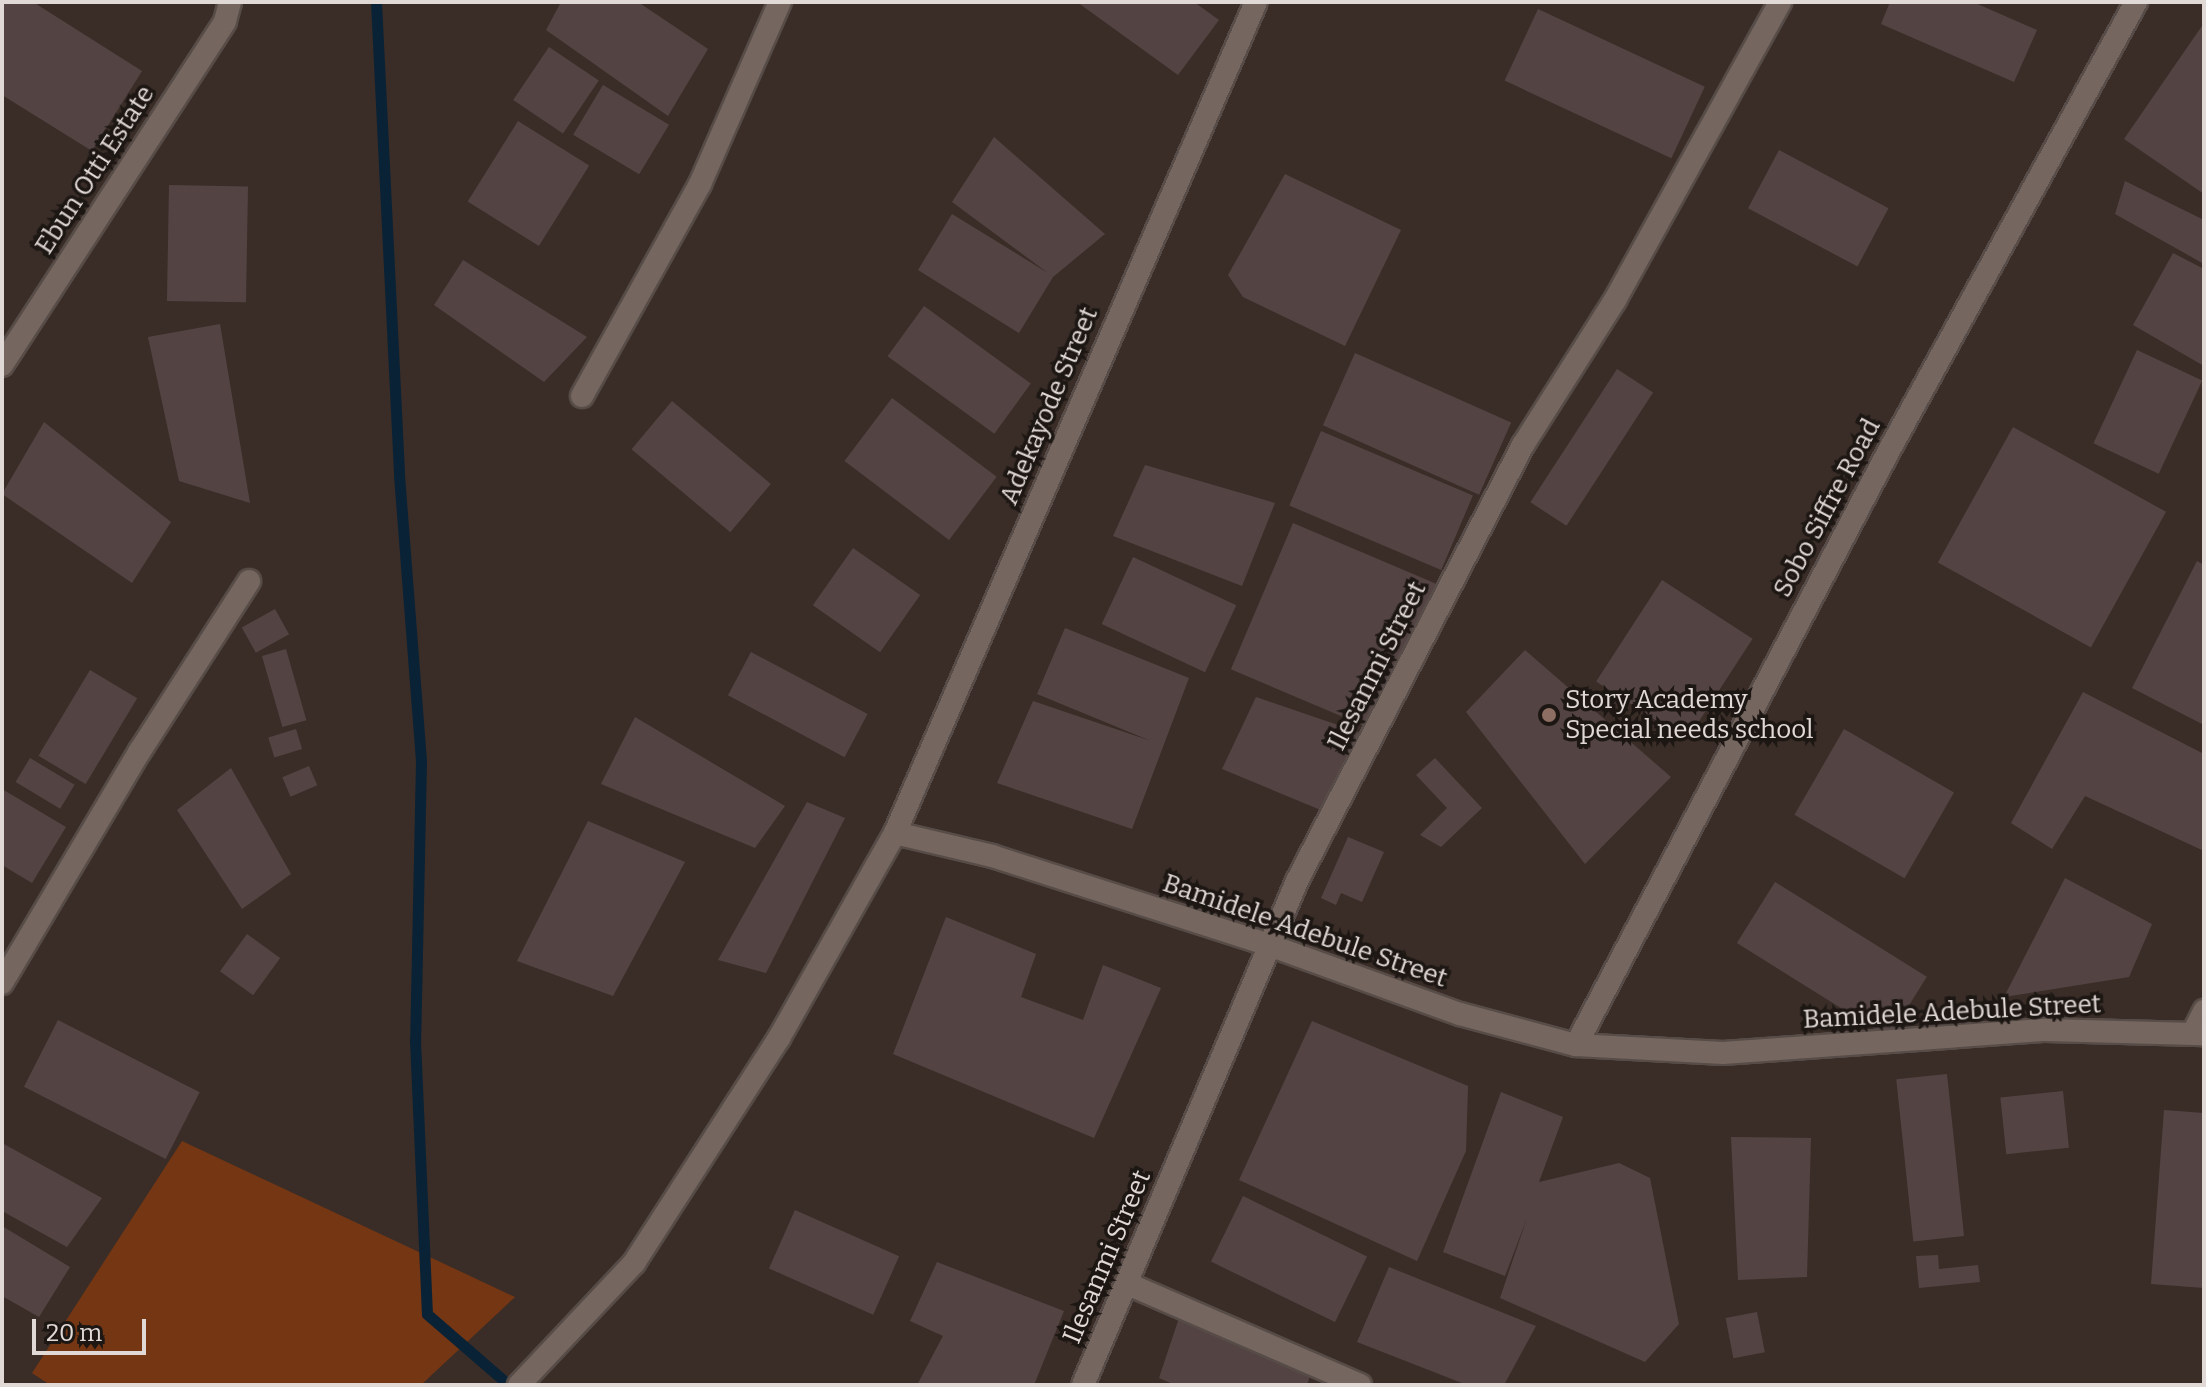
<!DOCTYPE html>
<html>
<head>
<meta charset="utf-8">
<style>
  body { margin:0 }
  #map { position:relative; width:2206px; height:1387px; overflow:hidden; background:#3a2d27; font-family:Bitter,serif }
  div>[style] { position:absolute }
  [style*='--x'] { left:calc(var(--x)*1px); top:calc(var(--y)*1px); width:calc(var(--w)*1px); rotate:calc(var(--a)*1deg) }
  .green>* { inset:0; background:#743613 }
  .stream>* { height:11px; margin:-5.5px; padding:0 5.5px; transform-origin:5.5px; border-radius:5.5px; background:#0a2235 }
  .building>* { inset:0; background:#534443; transform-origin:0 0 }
  .roads { filter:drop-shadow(2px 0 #574c47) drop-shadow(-2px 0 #574c47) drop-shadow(0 2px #574c47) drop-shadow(0 -2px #574c47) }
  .minor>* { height:22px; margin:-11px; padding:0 11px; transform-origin:11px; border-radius:11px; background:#75665f }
  .dots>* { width:22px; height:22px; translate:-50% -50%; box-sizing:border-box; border:4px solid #1d1714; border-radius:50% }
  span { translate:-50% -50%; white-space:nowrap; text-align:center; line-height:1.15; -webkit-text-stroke:7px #1d1714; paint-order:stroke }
  .street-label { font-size:26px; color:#e1d9d5 }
  .poi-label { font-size:26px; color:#e1d9d5 }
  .left { translate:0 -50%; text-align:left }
  .frame { position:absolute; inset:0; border:4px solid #e1d9d5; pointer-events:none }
  .scale { position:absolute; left:32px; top:1319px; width:114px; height:36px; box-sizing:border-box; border:4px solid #e1d9d5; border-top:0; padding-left:10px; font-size:24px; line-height:28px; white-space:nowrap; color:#e1d9d5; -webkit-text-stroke:6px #1d1714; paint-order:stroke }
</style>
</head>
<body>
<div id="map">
  <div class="green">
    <i style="clip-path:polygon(182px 1141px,515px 1297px,421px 1385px,50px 1385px,32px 1373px)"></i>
  </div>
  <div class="stream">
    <i style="--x:376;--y:2;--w:474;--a:87.2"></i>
    <i style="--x:399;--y:475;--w:287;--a:85.6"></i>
    <i style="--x:421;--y:761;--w:279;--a:91.2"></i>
    <i style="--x:415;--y:1040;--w:274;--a:87.5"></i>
    <i style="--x:427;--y:1314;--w:108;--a:40.9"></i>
  </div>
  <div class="building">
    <i style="clip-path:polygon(2px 2px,33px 2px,142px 71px,92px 151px,2px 95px)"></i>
    <i style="clip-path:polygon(561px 2px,638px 2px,708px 49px,668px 116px,546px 30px)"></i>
    <i style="clip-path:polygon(1077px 2px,1194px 2px,1219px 20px,1178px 75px)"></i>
    <i style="clip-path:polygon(1890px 2px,1973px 2px,2037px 30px,2014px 82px,1881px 24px)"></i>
    <i style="left:1538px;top:9px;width:184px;height:79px;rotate:25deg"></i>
    <i style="clip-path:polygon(2204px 23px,2204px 194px,2124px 139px)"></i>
    <i style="left:549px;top:47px;width:60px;height:64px;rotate:34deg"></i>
    <i style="left:603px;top:85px;width:77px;height:58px;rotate:31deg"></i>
    <i style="left:518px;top:121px;width:84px;height:95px;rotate:32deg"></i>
    <i style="clip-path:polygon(994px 137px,1105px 234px,1053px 277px,1019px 333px,918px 270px,952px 214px,1048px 273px,952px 202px)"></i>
    <i style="left:1779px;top:150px;width:124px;height:66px;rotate:28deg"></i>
    <i style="clip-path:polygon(1285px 174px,1401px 230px,1345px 346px,1243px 297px,1228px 275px)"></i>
    <i style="clip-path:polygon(2125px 181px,2204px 220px,2204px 264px,2115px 214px)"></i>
    <i style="left:169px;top:185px;width:79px;height:116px;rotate:1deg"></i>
    <i style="clip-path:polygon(2173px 253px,2204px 269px,2204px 366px,2133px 325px)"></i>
    <i style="clip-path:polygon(463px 260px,587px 337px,544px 382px,434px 305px)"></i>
    <i style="left:924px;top:306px;width:132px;height:62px;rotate:36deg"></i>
    <i style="clip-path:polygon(220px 324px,250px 503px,179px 481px,148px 337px)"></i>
    <i style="left:2137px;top:350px;width:72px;height:103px;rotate:25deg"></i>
    <i style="left:1355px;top:353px;width:171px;height:79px;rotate:24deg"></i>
    <i style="left:1617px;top:369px;width:43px;height:159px;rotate:33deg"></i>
    <i style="left:892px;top:398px;width:131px;height:79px;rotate:37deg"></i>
    <i style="left:672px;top:401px;width:129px;height:63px;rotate:40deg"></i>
    <i style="clip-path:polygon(44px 422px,171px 522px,132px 583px,2px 494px)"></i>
    <i style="left:2013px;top:427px;width:175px;height:155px;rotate:29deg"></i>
    <i style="left:1321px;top:431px;width:165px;height:81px;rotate:23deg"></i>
    <i style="clip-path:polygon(1145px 465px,1275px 503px,1242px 586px,1113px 536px)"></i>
    <i style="left:1293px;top:523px;width:158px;height:159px;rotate:23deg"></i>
    <i style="left:853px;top:548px;width:82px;height:70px;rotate:35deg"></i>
    <i style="left:1133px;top:557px;width:114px;height:74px;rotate:25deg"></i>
    <i style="clip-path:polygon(2197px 561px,2204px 565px,2204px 725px,2132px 688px)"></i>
    <i style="left:1662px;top:580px;width:108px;height:121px;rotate:33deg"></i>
    <i style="left:275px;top:609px;width:29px;height:38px;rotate:61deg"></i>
    <i style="clip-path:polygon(1065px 628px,1189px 678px,1132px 829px,997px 783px,1033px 701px,1151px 741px,1037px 694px)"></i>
    <i style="left:286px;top:649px;width:74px;height:25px;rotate:74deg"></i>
    <i style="clip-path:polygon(1525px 650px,1671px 777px,1585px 864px,1466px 712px)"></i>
    <i style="left:751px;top:652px;width:132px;height:49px;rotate:28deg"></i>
    <i style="left:90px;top:670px;width:55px;height:100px;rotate:31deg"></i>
    <i style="clip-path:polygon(2083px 692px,2204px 754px,2204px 851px,2085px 796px,2052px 849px,2011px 823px)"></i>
    <i style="clip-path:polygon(1256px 697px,1364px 734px,1323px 811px,1222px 769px)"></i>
    <i style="clip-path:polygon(635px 717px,785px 806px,755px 848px,601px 784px)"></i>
    <i style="left:296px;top:729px;width:21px;height:29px;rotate:73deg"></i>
    <i style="left:1844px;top:729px;width:127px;height:99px;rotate:30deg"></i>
    <i style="left:30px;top:758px;width:52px;height:28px;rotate:31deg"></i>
    <i style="clip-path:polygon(1435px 758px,1482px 808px,1441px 847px,1420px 835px,1447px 808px,1416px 775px)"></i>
    <i style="left:309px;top:766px;width:21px;height:29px;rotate:67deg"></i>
    <i style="clip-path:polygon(231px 768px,291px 874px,242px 909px,177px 810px)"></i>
    <i style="clip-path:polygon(2px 789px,66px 827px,32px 883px,2px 865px)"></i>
    <i style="clip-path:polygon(807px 802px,845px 818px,766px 973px,718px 960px)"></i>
    <i style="clip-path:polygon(588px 821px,685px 862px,613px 996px,517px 961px)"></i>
    <i style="clip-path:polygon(1348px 837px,1384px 852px,1362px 902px,1341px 893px,1336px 905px,1321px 898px)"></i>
    <i style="clip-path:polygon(2065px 878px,2152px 924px,2129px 977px,2004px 997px)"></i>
    <i style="left:1775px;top:882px;width:179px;height:72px;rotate:32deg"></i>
    <i style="clip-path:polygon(946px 917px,1036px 954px,1021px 997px,1083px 1020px,1103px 965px,1161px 988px,1094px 1138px,893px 1054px)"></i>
    <i style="left:247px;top:934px;width:41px;height:46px;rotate:36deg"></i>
    <i style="left:58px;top:1020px;width:159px;height:75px;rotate:27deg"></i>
    <i style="clip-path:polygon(1312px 1021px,1468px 1086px,1466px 1151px,1417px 1261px,1239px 1180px)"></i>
    <i style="left:1947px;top:1074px;width:163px;height:51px;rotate:84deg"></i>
    <i style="left:2063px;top:1091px;width:57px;height:63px;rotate:84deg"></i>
    <i style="clip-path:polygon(1501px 1092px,1563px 1117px,1539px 1182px,1619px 1163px,1650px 1178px,1679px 1324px,1645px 1362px,1500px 1298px,1527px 1218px,1505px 1276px,1443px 1252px)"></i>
    <i style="clip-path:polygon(2164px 1110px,2204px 1113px,2204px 1288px,2151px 1284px)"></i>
    <i style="clip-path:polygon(1731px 1137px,1811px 1138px,1807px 1277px,1738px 1280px)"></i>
    <i style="clip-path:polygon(2px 1143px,102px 1198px,67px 1247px,2px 1211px)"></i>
    <i style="left:1243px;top:1196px;width:138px;height:73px;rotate:26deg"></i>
    <i style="left:795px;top:1210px;width:114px;height:64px;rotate:24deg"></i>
    <i style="clip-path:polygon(2px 1226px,70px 1267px,39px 1317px,2px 1296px)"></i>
    <i style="clip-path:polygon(1938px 1255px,1939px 1269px,1978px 1265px,1980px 1282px,1919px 1288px,1916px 1256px)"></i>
    <i style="clip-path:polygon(937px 1262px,1064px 1311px,1034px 1385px,917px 1385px,943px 1336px,910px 1321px)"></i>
    <i style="clip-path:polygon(1389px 1267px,1536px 1326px,1504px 1385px,1467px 1385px,1357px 1342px)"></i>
    <i style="left:1757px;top:1312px;width:41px;height:32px;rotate:79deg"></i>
    <i style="clip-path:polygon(1179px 1318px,1310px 1376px,1307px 1385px,1175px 1385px,1159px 1378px)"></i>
  </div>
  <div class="roads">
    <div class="minor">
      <i style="--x:2;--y:365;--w:410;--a:-57"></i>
      <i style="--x:225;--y:21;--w:20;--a:-75"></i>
      <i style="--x:582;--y:396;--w:243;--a:-60.9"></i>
      <i style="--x:700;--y:184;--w:199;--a:-66.3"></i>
      <i style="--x:895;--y:833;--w:906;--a:-66.52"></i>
      <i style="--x:2;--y:983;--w:270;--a:-59.3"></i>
      <i style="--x:140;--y:751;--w:202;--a:-57.3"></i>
      <i style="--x:2193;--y:1033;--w:25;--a:-63"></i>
      <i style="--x:1576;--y:1045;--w:678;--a:-62.23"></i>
      <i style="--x:1892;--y:445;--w:506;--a:-61.15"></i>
      <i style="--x:1128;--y:1284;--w:253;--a:23.5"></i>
      <i style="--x:519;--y:1385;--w:168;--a:-46.7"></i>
      <i style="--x:634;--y:1263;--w:268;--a:-57.2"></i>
      <i style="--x:779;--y:1038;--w:236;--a:-60.5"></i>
      <i style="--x:895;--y:833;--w:100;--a:13.3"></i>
      <i style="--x:992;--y:856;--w:291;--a:17.8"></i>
      <i style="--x:1269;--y:945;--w:203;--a:19.9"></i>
      <i style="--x:1460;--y:1014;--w:120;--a:15"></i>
      <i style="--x:1576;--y:1045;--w:147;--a:3.1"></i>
      <i style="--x:1723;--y:1053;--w:324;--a:-4.1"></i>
      <i style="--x:2046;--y:1030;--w:158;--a:1.5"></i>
      <i style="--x:1083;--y:1385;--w:548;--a:-66.99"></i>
      <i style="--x:1297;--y:881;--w:491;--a:-62.6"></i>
      <i style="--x:1523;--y:445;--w:172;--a:-57.6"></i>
      <i style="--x:1615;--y:300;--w:341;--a:-61"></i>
    </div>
  </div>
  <div class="dots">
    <i style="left:1549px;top:715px;background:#8d6e63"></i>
  </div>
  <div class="street-label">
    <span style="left:95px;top:170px;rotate:-57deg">Ebun Otti Estate</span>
    <span style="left:1049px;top:406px;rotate:-67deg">Adekayode Street</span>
    <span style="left:1827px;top:508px;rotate:-62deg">Sobo Siffre Road</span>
    <span style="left:1377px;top:666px;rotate:-63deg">Ilesanmi Street</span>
    <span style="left:1305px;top:931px;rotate:19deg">Bamidele Adebule Street</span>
    <span style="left:1952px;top:1012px;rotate:-3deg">Bamidele Adebule Street</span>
    <span style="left:1107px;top:1257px;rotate:-67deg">Ilesanmi Street</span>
  </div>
  <div class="poi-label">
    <span class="left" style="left:1565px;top:715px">Story Academy<br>Special needs school</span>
  </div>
  <div class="frame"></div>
  <div class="scale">20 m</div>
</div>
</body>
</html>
